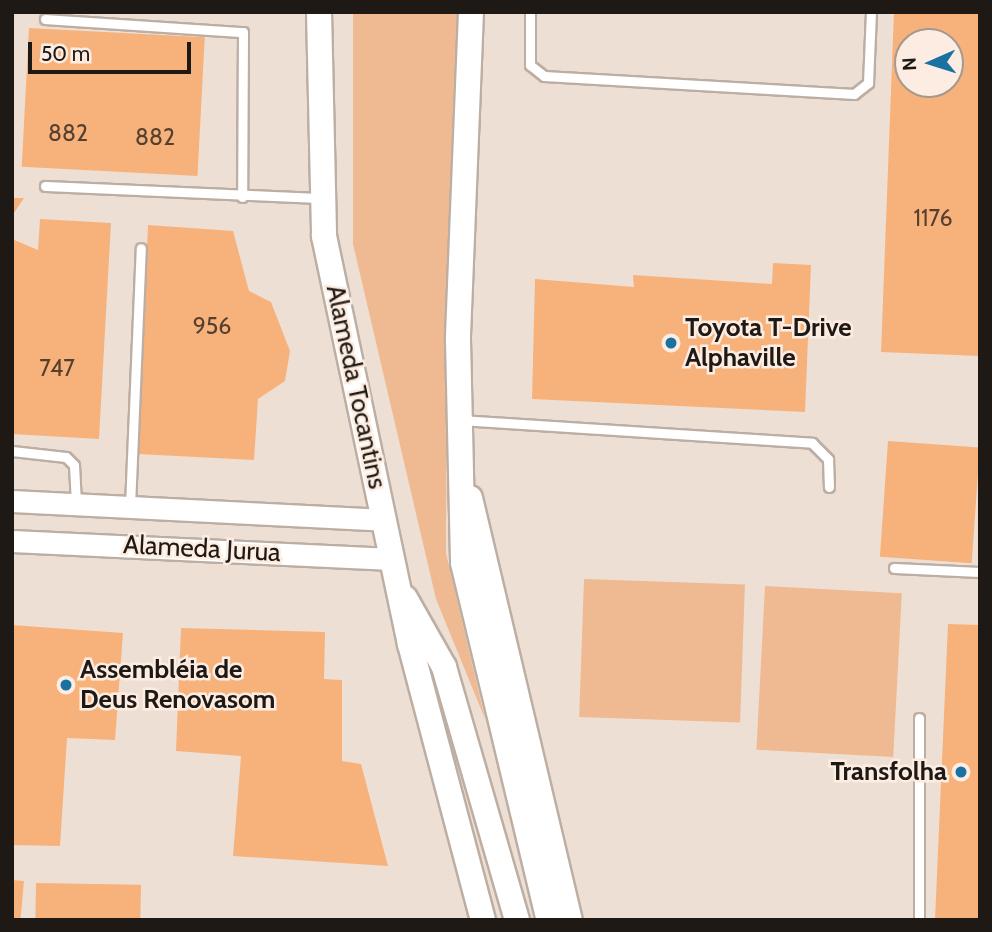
<!DOCTYPE html>
<html>
<head>
<meta charset="utf-8">
<style>
  body { margin:0 }
  #map { position:relative; width:992px; height:932px; overflow:hidden; background:#eedfd4; font-family:Cabin,sans-serif }
  div>[style] { position:absolute }
  [style*='--x'] { left:calc(var(--x)*1px); top:calc(var(--y)*1px); width:calc(var(--w)*1px); rotate:calc(var(--a)*1deg) }
  .green>* { inset:0; background:#efba91; transform-origin:0 0 }
  .building>* { inset:0; background:#f7b27c; transform-origin:0 0 }
  .roads { filter:drop-shadow(2px 0 #bdaea3) drop-shadow(-2px 0 #bdaea3) drop-shadow(0 2px #bdaea3) drop-shadow(0 -2px #bdaea3) }
  .service>* { height:9px; margin:-4.5px; padding:0 4.5px; transform-origin:4.5px; border-radius:4.5px; background:#fff }
  .tertiary>* { height:21px; margin:-10.5px; padding:0 10.5px; transform-origin:10.5px; border-radius:10.5px; background:#fff }
  .secondary>* { height:24px; margin:-12px; padding:0 12px; transform-origin:12px; border-radius:12px; background:#fff }
  .dots>* { width:19px; height:19px; translate:-50% -50%; box-sizing:border-box; border:4px solid #fcece1; border-radius:50% }
  span { translate:-50% -50%; white-space:nowrap; text-align:center; line-height:1.15; -webkit-text-stroke:5px #fcece1; paint-order:stroke }
  .number-label { font-size:23px; color:#553f2f }
  .number-label span { -webkit-text-stroke-width:0 }
  .poi-label { font-size:26px; color:#1f1915; font-weight:700 }
  .left { translate:0 -50%; text-align:left }
  .right { translate:-100% -50%; text-align:right }
  .street-label { font-size:26px; color:#1f1915 }
  .frame { position:absolute; inset:0; border:14px solid #1f1915; pointer-events:none }
  .north { position:absolute; left:894px; top:28px; width:70px; height:70px; box-sizing:border-box; background:#fcece1; border:2px solid #a4988f; border-radius:50%; rotate:267deg; font-size:19px; font-weight:700; line-height:28px; text-align:center; color:#1f1915 }
  .north::after { content:''; display:block; margin:auto; width:24px; height:32px; background:#1a72a2; clip-path:polygon(50% 0,100% 100%,50% 72%,0 100%) }
  .scale { position:absolute; left:28px; top:42px; width:163px; height:32px; box-sizing:border-box; border:4px solid #1f1915; border-top:0; padding-left:9px; font-size:21px; line-height:24px; white-space:nowrap; color:#1f1915; -webkit-text-stroke:5px #fcece1; paint-order:stroke }
</style>
</head>
<body>
<div id="map">
  <div class="green">
    <i style="clip-path:polygon(353px 12px,462px 12px,447px 313px,446px 553px,485px 719px,436px 599px,353px 244px)"></i>
    <i style="left:584px;top:579px;width:161px;height:138px;rotate:2deg"></i>
    <i style="left:765px;top:586px;width:137px;height:164px;rotate:3deg"></i>
  </div>
  <div class="building">
    <i style="clip-path:polygon(evenodd,894px 12px,980px 12px,980px 356px,881px 352px,894px 12px,908px 42px,950px 42px,950px 84px,908px 84px,908px 42px)"></i>
    <i style="left:29px;top:28px;width:176px;height:139px;rotate:3deg"></i>
    <i style="clip-path:polygon(12px 198px,24px 198px,12px 216px)"></i>
    <i style="clip-path:polygon(40px 219px,111px 223px,99px 439px,12px 434px,12px 239px,38px 250px)"></i>
    <i style="clip-path:polygon(148px 225px,233px 231px,249px 291px,271px 302px,290px 351px,285px 381px,258px 399px,254px 460px,138px 454px)"></i>
    <i style="clip-path:polygon(773px 263px,811px 265px,805px 412px,532px 399px,535px 279px,634px 287px,633px 275px,772px 284px)"></i>
    <i style="left:888px;top:441px;width:92px;height:116px;rotate:4deg"></i>
    <i style="clip-path:polygon(948px 624px,980px 625px,980px 920px,935px 920px)"></i>
    <i style="clip-path:polygon(12px 625px,123px 633px,115px 740px,67px 738px,60px 846px,12px 845px)"></i>
    <i style="clip-path:polygon(181px 628px,325px 632px,324px 679px,342px 680px,342px 761px,361px 764px,388px 866px,233px 856px,241px 756px,176px 751px)"></i>
    <i style="left:12px;top:880px;width:12px;height:40px;rotate:5deg"></i>
    <i style="left:36px;top:883px;width:105px;height:37px;rotate:1deg"></i>
  </div>
  <div class="roads">
    <div class="service">
      <i style="--x:530;--y:12;--w:53;--a:90"></i>
      <i style="--x:530;--y:65;--w:18;--a:38"></i>
      <i style="--x:544;--y:76;--w:311;--a:3.3"></i>
      <i style="--x:854;--y:94;--w:18;--a:-38"></i>
      <i style="--x:868;--y:83;--w:71;--a:-87.6"></i>
      <i style="--x:45;--y:19;--w:198;--a:3.8"></i>
      <i style="--x:243;--y:32;--w:165;--a:90.3"></i>
      <i style="--x:45;--y:186;--w:275;--a:2.5"></i>
      <i style="--x:460;--y:420;--w:353;--a:3.7"></i>
      <i style="--x:812;--y:443;--w:23;--a:45"></i>
      <i style="--x:828;--y:459;--w:28;--a:88"></i>
      <i style="--x:12;--y:451;--w:54;--a:6.3"></i>
      <i style="--x:66;--y:457;--w:11;--a:45"></i>
      <i style="--x:74;--y:465;--w:38;--a:87"></i>
      <i style="--x:130;--y:506;--w:258;--a:-87.6"></i>
      <i style="--x:894;--y:568;--w:86;--a:2.7"></i>
      <i style="--x:919;--y:920;--w:202;--a:-90"></i>
    </div>
    <div class="tertiary">
      <i style="--x:12;--y:501;--w:373;--a:2.9"></i>
      <i style="--x:12;--y:541;--w:380;--a:2.7"></i>
    </div>
    <div class="secondary">
      <i style="--x:319;--y:12;--w:224;--a:88.7"></i>
      <i style="--x:324;--y:236;--w:417;--a:78.1"></i>
      <i style="--x:410;--y:644;--w:285;--a:75.2"></i>
      <i style="--x:471;--y:12;--w:328;--a:92.3"></i>
      <i style="--x:458;--y:340;--w:223;--a:88.7"></i>
      <i style="--x:463;--y:563;--w:367;--a:76.5"></i>
      <i style="--x:470;--y:498;--w:434;--a:76.7"></i>
      <i style="--x:405;--y:598;--w:79;--a:60.5"></i>
      <i style="--x:444;--y:667;--w:263;--a:73.9"></i>
    </div>
  </div>
  <div class="dots">
    <i style="left:671px;top:343px;background:#1a72a2"></i>
    <i style="left:66px;top:685px;background:#1a72a2"></i>
    <i style="left:961px;top:772px;background:#1a72a2"></i>
  </div>
  <div class="number-label">
    <span style="left:68px;top:133px">882</span>
    <span style="left:155px;top:137px">882</span>
    <span style="left:933px;top:218px">1176</span>
    <span style="left:212px;top:326px">956</span>
    <span style="left:57px;top:368px">747</span>
  </div>
  <div class="poi-label">
    <span class="left" style="left:685px;top:343px">Toyota T-Drive<br>Alphaville</span>
    <span class="left" style="left:80px;top:685px">Assembléia de<br>Deus Renovasom</span>
    <span class="right" style="left:947px;top:772px">Transfolha</span>
  </div>
  <div class="street-label">
    <span style="left:356px;top:387px;rotate:78deg">Alameda Tocantins</span>
    <span style="left:202px;top:549px;rotate:3deg">Alameda Jurua</span>
  </div>
  <div class="frame"></div>
  <div class="north">N</div>
  <div class="scale">50 m</div>
</div>
</body>
</html>
